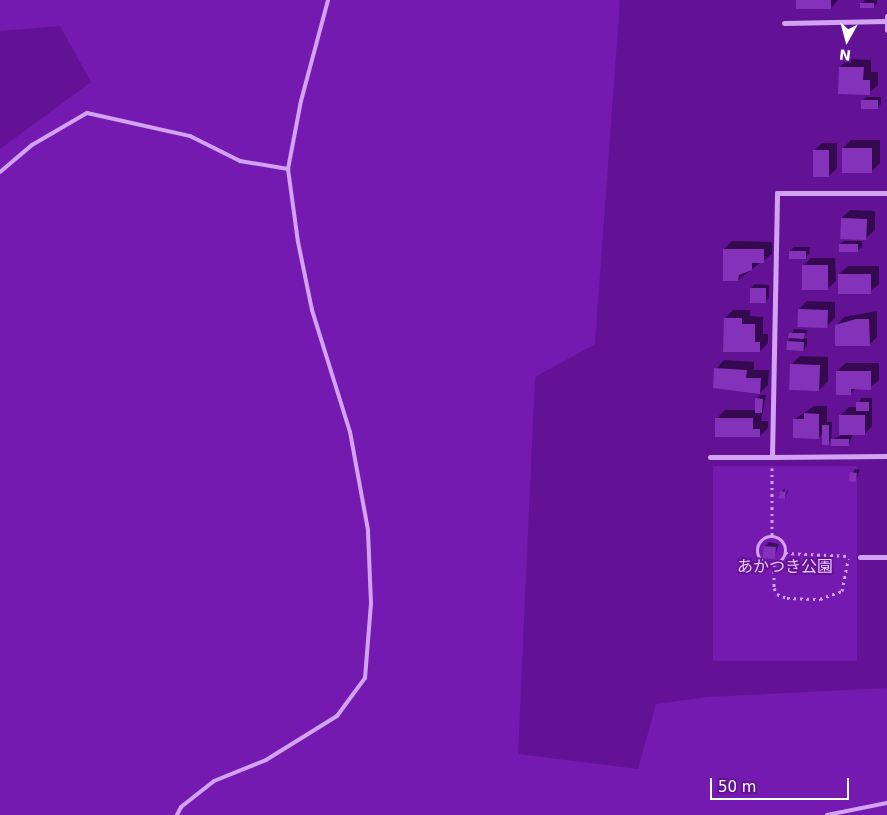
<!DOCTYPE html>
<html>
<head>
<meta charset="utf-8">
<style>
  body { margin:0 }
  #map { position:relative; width:887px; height:815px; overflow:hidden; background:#631296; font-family:"DejaVu Sans","Noto Sans JP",sans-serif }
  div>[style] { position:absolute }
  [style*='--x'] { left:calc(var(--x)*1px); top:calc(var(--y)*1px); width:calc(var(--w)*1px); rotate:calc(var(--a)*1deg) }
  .green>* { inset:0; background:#741ab0; transform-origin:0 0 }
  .shadow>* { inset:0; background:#0007 }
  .building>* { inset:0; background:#8532bb; transform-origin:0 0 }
  .path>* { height:3px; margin-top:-1.5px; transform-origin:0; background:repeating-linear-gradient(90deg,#d3a3f3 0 2.5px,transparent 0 6.5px) }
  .path>.ring { margin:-1.5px; padding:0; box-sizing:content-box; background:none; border:3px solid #d3a3f3; border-radius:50% }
  .service>* { height:4px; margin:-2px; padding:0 2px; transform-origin:2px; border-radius:2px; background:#d3a3f3 }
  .minor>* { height:5px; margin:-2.5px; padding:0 2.5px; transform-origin:2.5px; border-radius:2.5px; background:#d3a3f3 }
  span { translate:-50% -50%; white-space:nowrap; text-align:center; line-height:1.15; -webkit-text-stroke:4px #631296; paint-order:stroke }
  .park-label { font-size:16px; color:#e9cbfd }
  .north { position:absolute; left:822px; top:15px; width:50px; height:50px; -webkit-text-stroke:4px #631296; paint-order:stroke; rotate:187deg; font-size:14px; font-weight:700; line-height:20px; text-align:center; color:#fff }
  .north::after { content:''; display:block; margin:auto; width:18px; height:22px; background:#fff; clip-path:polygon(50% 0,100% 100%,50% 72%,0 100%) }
  .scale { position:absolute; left:710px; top:778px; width:139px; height:22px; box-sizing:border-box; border:2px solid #fff; border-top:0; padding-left:6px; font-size:15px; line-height:18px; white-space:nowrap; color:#fff; -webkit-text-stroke:4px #631296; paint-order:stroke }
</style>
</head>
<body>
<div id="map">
  <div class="green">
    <i style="clip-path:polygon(0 0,620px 0,595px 344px,535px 377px,518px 754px,638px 769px,656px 704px,707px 697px,887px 688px,887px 815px,0 815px,0 149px,91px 82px,60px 26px,0 31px)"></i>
    <i style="left:713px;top:466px;width:144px;height:195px"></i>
  </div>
  <div class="shadow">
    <i style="clip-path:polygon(797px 0,838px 0,831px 8px)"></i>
    <i style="clip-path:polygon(865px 0,877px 0,877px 3px,873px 7px,861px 4px)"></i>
    <i style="clip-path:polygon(849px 59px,871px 60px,871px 72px,878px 72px,878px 85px,869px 93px,840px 67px)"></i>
    <i style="clip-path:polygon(866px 97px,881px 97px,881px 104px,877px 108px,862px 101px)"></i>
    <i style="clip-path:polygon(851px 140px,880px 140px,880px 163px,872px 171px,843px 148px)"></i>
    <i style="clip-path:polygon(822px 143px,837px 143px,837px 168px,829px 176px,814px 151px)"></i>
    <i style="clip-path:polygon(850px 210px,875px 211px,875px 230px,866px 238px,842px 218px)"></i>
    <i style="clip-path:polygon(732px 241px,772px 242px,772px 254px,738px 280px,724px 249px)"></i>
    <i style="clip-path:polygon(844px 241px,862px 241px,862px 247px,858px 250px,840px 244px)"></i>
    <i style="clip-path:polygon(794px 247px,810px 247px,809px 254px,806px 258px,790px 251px)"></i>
    <i style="clip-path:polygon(811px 258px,835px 258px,836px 281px,827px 289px,803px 266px)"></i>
    <i style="clip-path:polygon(848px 266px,879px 266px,879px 284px,870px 292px,839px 274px)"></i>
    <i style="clip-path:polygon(755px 284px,769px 285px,769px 298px,765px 302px,751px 288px)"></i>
    <i style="clip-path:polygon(807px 301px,835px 302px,835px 318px,826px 327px,799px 309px)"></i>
    <i style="clip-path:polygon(733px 310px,750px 310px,750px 316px,763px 317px,763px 334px,768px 334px,768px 343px,760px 351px,725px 318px)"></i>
    <i style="clip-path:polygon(877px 311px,877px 337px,869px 345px,836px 326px,844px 317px)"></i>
    <i style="clip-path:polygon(794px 329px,808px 330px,804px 338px,807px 338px,807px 346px,803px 350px,788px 342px)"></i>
    <i style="clip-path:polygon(800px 356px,828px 357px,828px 381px,819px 390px,791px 365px)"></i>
    <i style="clip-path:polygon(724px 360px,754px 362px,754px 370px,769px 370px,768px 385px,760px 393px,716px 369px)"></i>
    <i style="clip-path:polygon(846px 363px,879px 363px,879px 380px,870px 388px,856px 388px,850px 394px,837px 371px)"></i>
    <i style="clip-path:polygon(760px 395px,766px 395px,761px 421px,768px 421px,768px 428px,760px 436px,717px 418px,725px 410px,756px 410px,756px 399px)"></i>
    <i style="clip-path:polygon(861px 398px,872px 398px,872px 426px,864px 435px,853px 434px,849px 445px,833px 439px,840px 436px,841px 415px,849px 407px,858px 407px)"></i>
    <i style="clip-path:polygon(814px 406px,827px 406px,827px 422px,832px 422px,831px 440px,828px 444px,823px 433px,818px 438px,795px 419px)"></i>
    <i style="clip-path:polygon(855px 469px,860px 470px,855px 481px,852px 473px)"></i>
    <i style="clip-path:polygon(785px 488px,784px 495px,789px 489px,785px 498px,781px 492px)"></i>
    <i style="clip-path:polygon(769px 542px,779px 544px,774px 558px,765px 546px)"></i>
  </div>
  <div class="building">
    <i style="left:796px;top:0;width:35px;height:9px"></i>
    <i style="left:874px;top:3px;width:5px;height:14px;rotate:90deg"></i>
    <i style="clip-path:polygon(839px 67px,864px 67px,863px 80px,870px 80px,870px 95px,838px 94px)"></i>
    <i style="left:861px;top:100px;width:17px;height:9px"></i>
    <i style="left:842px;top:148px;width:30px;height:25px"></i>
    <i style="left:813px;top:150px;width:16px;height:27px"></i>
    <i style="left:841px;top:218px;width:26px;height:21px;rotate:2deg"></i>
    <i style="left:839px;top:244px;width:19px;height:8px"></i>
    <i style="clip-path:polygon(723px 249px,764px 249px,764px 263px,752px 263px,752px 270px,739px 275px,738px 281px,723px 281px)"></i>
    <i style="left:789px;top:251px;width:17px;height:8px"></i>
    <i style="left:828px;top:265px;width:25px;height:26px;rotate:90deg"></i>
    <i style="left:838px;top:274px;width:33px;height:20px"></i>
    <i style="left:750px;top:288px;width:16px;height:15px"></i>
    <i style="left:798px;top:309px;width:30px;height:18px;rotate:2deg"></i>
    <i style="clip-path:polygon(724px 318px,742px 318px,742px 324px,755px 324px,755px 342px,760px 342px,760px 352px,723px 352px)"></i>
    <i style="clip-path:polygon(856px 319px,869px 319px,870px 346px,835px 346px,835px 325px)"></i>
    <i style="clip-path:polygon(789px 333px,805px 333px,804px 339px,788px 338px)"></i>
    <i style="left:787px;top:341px;width:17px;height:9px;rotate:3deg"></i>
    <i style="left:790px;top:364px;width:30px;height:26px;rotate:2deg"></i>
    <i style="clip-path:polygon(714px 368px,747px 370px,746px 378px,761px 378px,760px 394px,713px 388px)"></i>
    <i style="clip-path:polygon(836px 371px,871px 371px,871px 390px,851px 389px,851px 395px,836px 395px)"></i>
    <i style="clip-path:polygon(755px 398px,763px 399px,762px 413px,755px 413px)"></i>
    <i style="left:856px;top:402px;width:13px;height:9px"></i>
    <i style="clip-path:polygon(804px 413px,819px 414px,819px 439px,793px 438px,793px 419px,804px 419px)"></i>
    <i style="left:839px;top:415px;width:26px;height:20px"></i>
    <i style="clip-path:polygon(715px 418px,753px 418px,753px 429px,760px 429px,760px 437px,715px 437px)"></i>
    <i style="left:822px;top:425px;width:7px;height:20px"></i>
    <i style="left:831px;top:439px;width:18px;height:7px"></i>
    <i style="left:850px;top:472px;width:7px;height:9px;rotate:8deg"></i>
    <i style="left:780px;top:491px;width:6px;height:7px;rotate:9deg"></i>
    <i style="left:764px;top:546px;width:12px;height:12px;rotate:5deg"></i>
  </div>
  <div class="path">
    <i style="--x:772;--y:468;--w:68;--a:90"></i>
    <i class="ring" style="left:757px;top:536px;width:25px;height:25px"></i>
    <i style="--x:785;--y:553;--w:64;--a:2.7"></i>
    <i style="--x:774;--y:564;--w:24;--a:90"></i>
    <i style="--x:774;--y:588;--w:7;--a:63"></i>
    <i style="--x:777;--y:594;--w:11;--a:22"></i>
    <i style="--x:787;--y:598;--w:33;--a:2"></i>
    <i style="--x:820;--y:599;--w:23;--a:-20"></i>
    <i style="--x:842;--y:591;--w:33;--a:-79"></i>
  </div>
  <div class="service">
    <i style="--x:0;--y:172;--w:42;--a:-40.2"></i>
    <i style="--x:32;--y:145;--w:64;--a:-30.2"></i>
    <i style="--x:87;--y:113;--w:106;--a:12.6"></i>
    <i style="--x:190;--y:136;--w:56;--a:26.6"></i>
    <i style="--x:240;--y:161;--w:49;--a:9.5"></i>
    <i style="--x:177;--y:815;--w:9;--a:-63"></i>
    <i style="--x:181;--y:807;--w:42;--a:-38.2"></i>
    <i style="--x:214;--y:781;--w:56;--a:-22"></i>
    <i style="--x:266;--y:760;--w:84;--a:-31.8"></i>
    <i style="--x:337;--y:716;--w:47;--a:-53.6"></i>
    <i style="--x:365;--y:678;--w:75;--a:-85.4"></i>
    <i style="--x:371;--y:603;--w:73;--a:-92.4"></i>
    <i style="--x:368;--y:530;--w:100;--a:-100.4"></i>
    <i style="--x:350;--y:432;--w:128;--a:-107.3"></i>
    <i style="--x:312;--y:310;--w:69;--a:-101.6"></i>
    <i style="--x:298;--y:242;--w:74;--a:-97.8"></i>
    <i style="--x:288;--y:169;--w:69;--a:-79.2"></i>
    <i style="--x:301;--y:101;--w:105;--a:-75"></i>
    <i style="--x:827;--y:815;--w:61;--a:-11.3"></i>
  </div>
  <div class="minor">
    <i style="--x:887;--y:16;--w:14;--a:90"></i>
    <i style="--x:784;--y:23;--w:103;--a:-1.1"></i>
    <i style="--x:710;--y:457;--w:62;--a:0"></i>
    <i style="--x:772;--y:457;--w:264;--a:-88.9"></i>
    <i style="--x:777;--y:193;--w:110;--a:0"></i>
    <i style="--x:772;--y:457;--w:115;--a:-0.5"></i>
    <i style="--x:860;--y:557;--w:27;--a:0"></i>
  </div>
  <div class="park-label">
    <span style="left:785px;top:567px">あかつき公園</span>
  </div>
  <div class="north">N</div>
  <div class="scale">50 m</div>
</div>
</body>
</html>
